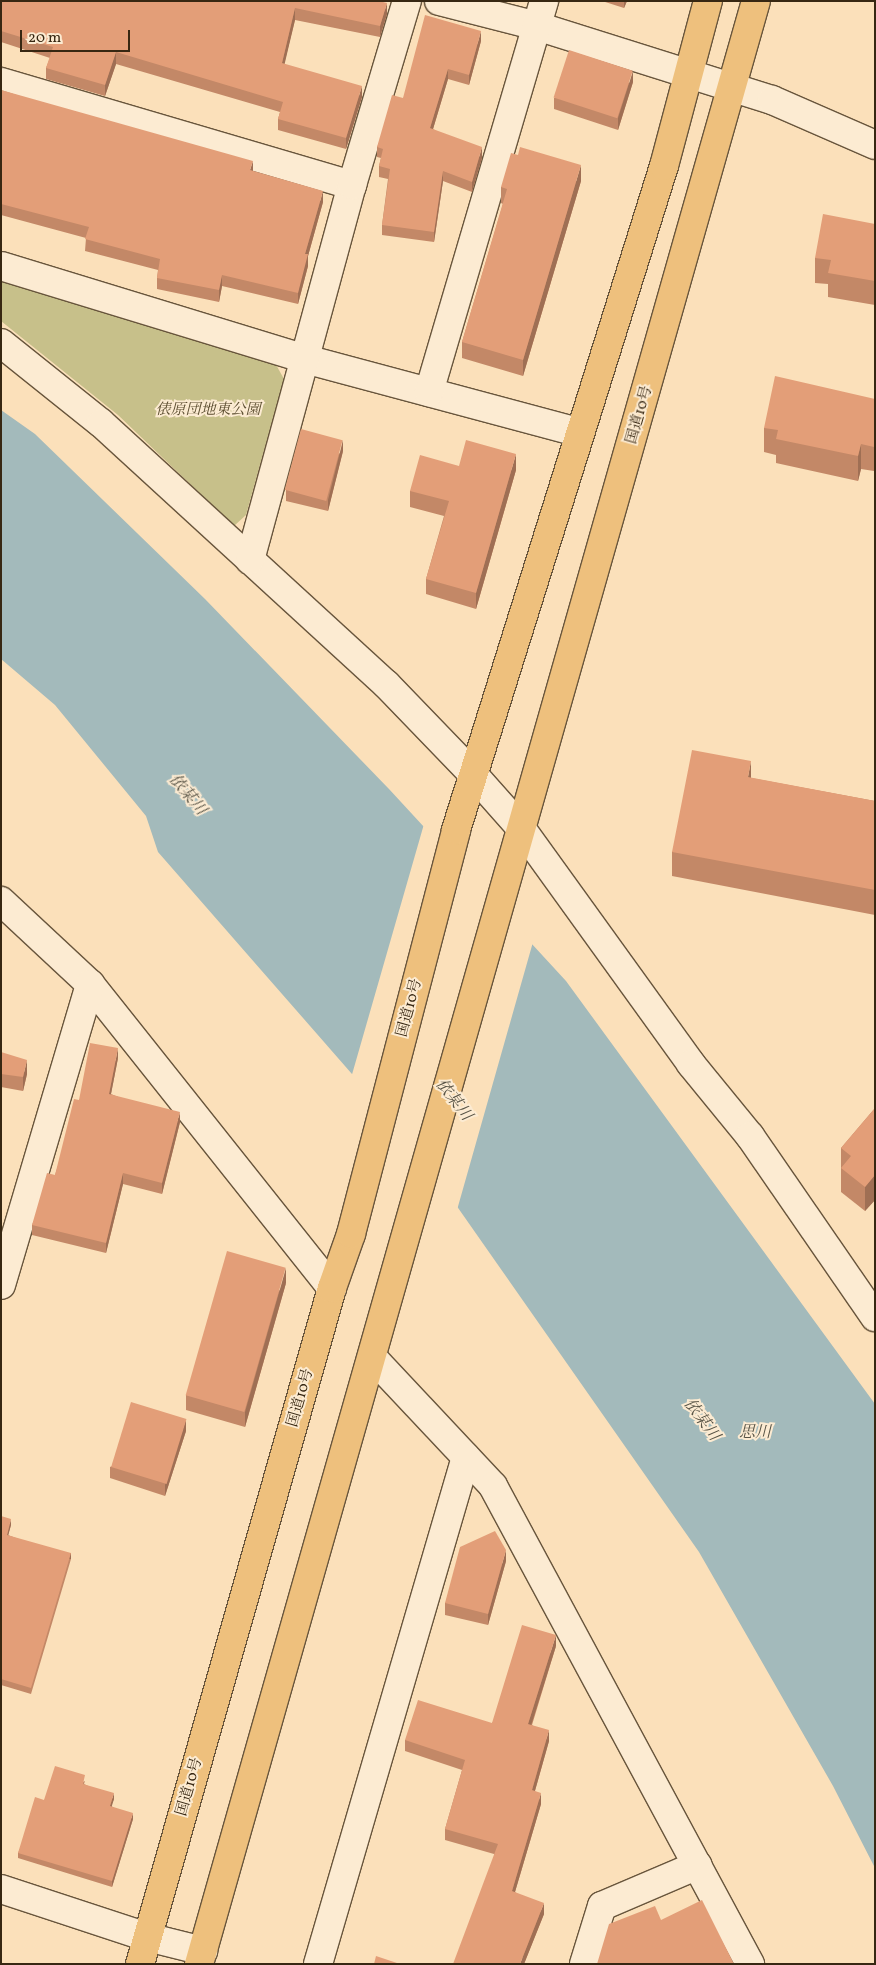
<!DOCTYPE html>
<html>
<head>
<meta charset="utf-8">
<style>
  body { margin:0 }
  #map { position:relative; width:876px; height:1965px; overflow:hidden; background:#fbe0ba; font-family:Vollkorn,"Noto Serif JP",serif }
  div>[style] { position:absolute }
  [style*='--x'] { left:calc(var(--x)*1px); top:calc(var(--y)*1px); width:calc(var(--w)*1px); rotate:calc(var(--a)*1deg) }
  .green>* { inset:0; background:#c7c08a }
  .water>* { inset:0; background:#a3babb }
  .pier>* { inset:0; background:#fbe0ba }
  .roads { filter:drop-shadow(1px 0 #68553c) drop-shadow(-1px 0 #68553c) drop-shadow(0 1px #68553c) drop-shadow(0 -1px #68553c) }
  .minor>* { height:28px; margin:-14px; padding:0 14px; transform-origin:14px; border-radius:14px; background:#fcebd2 }
  .highway>* { height:28px; margin:-14px; padding:0 14px; transform-origin:14px; border-radius:14px; background:#eec07d }
  .wall>* { inset:0; background:#c38867 }
  .shaded-wall>* { inset:0; background:#9f6f54; transform-origin:0 0 }
  .building>* { inset:0; background:#e39e78; transform-origin:0 0 }
  span { translate:-50% -50%; white-space:nowrap; text-align:center; line-height:1.15; -webkit-text-stroke:4px #fcebd2; paint-order:stroke }
  .park-label { font-size:15px; color:#5b4d30; font-style:italic }
  .street-label { font-size:15px; color:#372712 }
  .water-label { font-size:16px; color:#575345; font-style:italic }
  .frame { position:absolute; inset:0; border:2px solid #372712; pointer-events:none }
  .scale { position:absolute; left:20px; top:30px; width:110px; height:22px; box-sizing:border-box; border:2px solid #372712; border-top:0; padding-left:6px; font-size:15px; line-height:18px; white-space:nowrap; color:#372712; -webkit-text-stroke:4px #fcebd2; paint-order:stroke }
</style>
</head>
<body>
<div id="map">
  <div class="green">
    <i style="clip-path:polygon(1px 280px,275px 363px,284px 379px,246px 515px,234px 526px,118px 415px,1px 321px)"></i>
  </div>
  <div class="water">
    <i style="clip-path:polygon(1px 410px,35px 434px,205px 599px,389px 789px,566px 981px,875px 1404px,875px 1868px,833px 1786px,699px 1552px,414px 1145px,158px 852px,146px 816px,55px 705px,1px 659px)"></i>
  </div>
  <div class="pier">
    <i style="clip-path:polygon(424px 824px,533px 942px,457px 1210px,412px 1147px,351px 1078px)"></i>
  </div>
  <div class="roads">
    <div class="minor">
      <i style="--x:439;--y:1;--w:101;--a:14.3"></i>
      <i style="--x:537;--y:26;--w:246;--a:17.5"></i>
      <i style="--x:772;--y:100;--w:112;--a:23.6"></i>
      <i style="--x:1;--y:82;--w:366;--a:16.4"></i>
      <i style="--x:1;--y:266;--w:318;--a:17"></i>
      <i style="--x:305;--y:359;--w:283;--a:15"></i>
      <i style="--x:1;--y:343;--w:128;--a:38.7"></i>
      <i style="--x:101;--y:423;--w:386;--a:42.5"></i>
      <i style="--x:386;--y:684;--w:125;--a:46"></i>
      <i style="--x:473;--y:774;--w:72;--a:48.4"></i>
      <i style="--x:521;--y:828;--w:291;--a:54.2"></i>
      <i style="--x:691;--y:1064;--w:93;--a:50.7"></i>
      <i style="--x:750;--y:1136;--w:220;--a:55.4"></i>
      <i style="--x:429;--y:392;--w:408;--a:-73.6"></i>
      <i style="--x:250;--y:560;--w:389;--a:-74.8"></i>
      <i style="--x:352;--y:185;--w:192;--a:-73.4"></i>
      <i style="--x:1;--y:901;--w:122;--a:43"></i>
      <i style="--x:90;--y:984;--w:389;--a:51.5"></i>
      <i style="--x:1;--y:1285;--w:314;--a:-73.5"></i>
      <i style="--x:373;--y:1358;--w:175;--a:46.8"></i>
      <i style="--x:493;--y:1486;--w:543;--a:61.73"></i>
      <i style="--x:1;--y:1889;--w:154;--a:18.2"></i>
      <i style="--x:147;--y:1937;--w:58;--a:14"></i>
      <i style="--x:318;--y:1964;--w:528;--a:-73.73"></i>
      <i style="--x:584;--y:1964;--w:61;--a:-72.8"></i>
      <i style="--x:602;--y:1906;--w:104;--a:-23.1"></i>
    </div>
    <div class="highway">
      <i style="--x:140;--y:1964;--w:703;--a:-74.14"></i>
      <i style="--x:332;--y:1288;--w:57;--a:-70.6"></i>
      <i style="--x:351;--y:1234;--w:417;--a:-75.4"></i>
      <i style="--x:456;--y:830;--w:696;--a:-72.61"></i>
      <i style="--x:664;--y:166;--w:171;--a:-75.1"></i>
      <i style="--x:199;--y:1964;--w:2040;--a:-74.16"></i>
    </div>
  </div>
  <div class="wall">
    <i style="clip-path:polygon(1px 1px,379px 1px,387px 14px,380px 37px,295px 20px,284px 64px,362px 97px,346px 149px,278px 130px,278px 119px,280px 112px,116px 64px,105px 96px,46px 79px,46px 68px,50px 58px,1px 42px)"></i>
    <i style="clip-path:polygon(602px 1px,627px 1px,624px 8px)"></i>
    <i style="clip-path:polygon(481px 41px,469px 85px,448px 79px,433px 129px,482px 158px,472px 192px,443px 181px,434px 242px,382px 235px,382px 225px,388px 179px,379px 177px,379px 166px,381px 158px,377px 157px,377px 147px,403px 98px)"></i>
    <i style="clip-path:polygon(633px 82px,618px 130px,554px 109px,554px 98px)"></i>
    <i style="clip-path:polygon(1px 90px,253px 171px,323px 202px,308px 256px,308px 266px,298px 304px,222px 286px,219px 302px,157px 289px,157px 278px,158px 270px,85px 251px,86px 238px,1px 215px)"></i>
    <i style="clip-path:polygon(581px 181px,523px 376px,462px 358px,462px 342px,503px 204px,501px 203px,501px 187px)"></i>
    <i style="clip-path:polygon(875px 224px,875px 305px,828px 297px,828px 284px,815px 283px,815px 258px)"></i>
    <i style="clip-path:polygon(875px 399px,875px 468px,874px 471px,861px 469px,858px 481px,776px 463px,776px 455px,764px 452px,764px 428px)"></i>
    <i style="clip-path:polygon(343px 451px,328px 511px,286px 501px,286px 490px)"></i>
    <i style="clip-path:polygon(459px 466px,516px 470px,476px 609px,426px 594px,426px 579px,444px 516px,410px 507px,410px 491px)"></i>
    <i style="clip-path:polygon(751px 778px,875px 801px,875px 915px,672px 876px,672px 852px)"></i>
    <i style="clip-path:polygon(1px 1052px,27px 1074px,23px 1091px,1px 1087px)"></i>
    <i style="clip-path:polygon(118px 1058px,111px 1094px,180px 1122px,162px 1194px,123px 1184px,106px 1253px,32px 1235px,32px 1225px,55px 1175px,79px 1100px)"></i>
    <i style="clip-path:polygon(875px 1108px,875px 1200px,865px 1211px,841px 1192px,841px 1148px)"></i>
    <i style="clip-path:polygon(286px 1283px,245px 1427px,186px 1410px,186px 1395px)"></i>
    <i style="clip-path:polygon(186px 1431px,165px 1496px,110px 1478px,110px 1467px)"></i>
    <i style="clip-path:polygon(1px 1516px,11px 1525px,8px 1535px,71px 1559px,31px 1694px,1px 1685px)"></i>
    <i style="clip-path:polygon(506px 1561px,488px 1625px,445px 1615px,445px 1603px)"></i>
    <i style="clip-path:polygon(556px 1646px,532px 1725px,549px 1741px,535px 1791px,541px 1804px,515px 1892px,544px 1914px,524px 1964px,494px 1854px,445px 1840px,445px 1829px,462px 1770px,405px 1751px,405px 1740px,492px 1723px)"></i>
    <i style="clip-path:polygon(85px 1781px,84px 1784px,114px 1799px,111px 1806px,133px 1819px,112px 1887px,18px 1858px,18px 1853px,44px 1800px)"></i>
  </div>
  <div class="shaded-wall">
    <i style="clip-path:polygon(624px 1px,627px 1px,624px 8px)"></i>
    <i style="clip-path:polygon(387px 3px,387px 14px,380px 37px,380px 26px)"></i>
    <i style="clip-path:polygon(295px 8px,295px 20px,282px 75px,282px 63px)"></i>
    <i style="clip-path:polygon(481px 31px,481px 41px,469px 85px,469px 75px)"></i>
    <i style="clip-path:polygon(116px 52px,116px 64px,105px 96px,105px 85px)"></i>
    <i style="clip-path:polygon(448px 69px,448px 79px,430px 139px,430px 128px)"></i>
    <i style="clip-path:polygon(633px 71px,633px 82px,618px 130px,618px 118px)"></i>
    <i style="clip-path:polygon(362px 86px,362px 97px,346px 149px,346px 138px)"></i>
    <i style="clip-path:polygon(482px 147px,482px 158px,472px 192px,472px 182px)"></i>
    <i style="clip-path:polygon(253px 161px,253px 172px,250px 170px)"></i>
    <i style="clip-path:polygon(581px 165px,581px 181px,523px 376px,523px 360px)"></i>
    <i style="clip-path:polygon(443px 171px,443px 181px,434px 242px,434px 232px)"></i>
    <i style="clip-path:polygon(323px 191px,323px 202px,308px 256px,308px 266px,298px 304px,298px 293px,305px 254px)"></i>
    <i style="clip-path:polygon(222px 275px,222px 286px,219px 302px,219px 290px)"></i>
    <i style="clip-path:polygon(343px 440px,343px 451px,328px 511px,328px 500px)"></i>
    <i style="clip-path:polygon(875px 443px,875px 468px,874px 471px,874px 447px)"></i>
    <i style="clip-path:polygon(861px 444px,861px 469px,858px 481px,858px 456px)"></i>
    <i style="clip-path:polygon(516px 454px,516px 470px,476px 609px,476px 593px)"></i>
    <i style="clip-path:polygon(751px 761px,751px 786px,748px 777px)"></i>
    <i style="clip-path:polygon(118px 1048px,118px 1058px,109px 1104px,109px 1094px)"></i>
    <i style="clip-path:polygon(27px 1060px,27px 1074px,23px 1091px,23px 1077px)"></i>
    <i style="clip-path:polygon(180px 1112px,180px 1122px,162px 1194px,162px 1183px)"></i>
    <i style="clip-path:polygon(123px 1173px,123px 1184px,106px 1253px,106px 1243px)"></i>
    <i style="clip-path:polygon(875px 1175px,875px 1200px,865px 1211px,865px 1187px)"></i>
    <i style="clip-path:polygon(286px 1268px,286px 1283px,245px 1427px,245px 1412px)"></i>
    <i style="clip-path:polygon(186px 1419px,186px 1431px,165px 1496px,165px 1485px)"></i>
    <i style="clip-path:polygon(11px 1519px,11px 1525px,7px 1540px,7px 1535px)"></i>
    <i style="clip-path:polygon(506px 1550px,506px 1561px,488px 1625px,488px 1614px)"></i>
    <i style="left:71px;top:1553px;width:6px;height:141px;rotate:90deg"></i>
    <i style="clip-path:polygon(556px 1635px,556px 1646px,528px 1735px,528px 1724px)"></i>
    <i style="clip-path:polygon(549px 1730px,549px 1741px,532px 1801px,532px 1790px)"></i>
    <i style="clip-path:polygon(114px 1793px,114px 1799px,110px 1812px,110px 1806px)"></i>
    <i style="clip-path:polygon(541px 1793px,541px 1804px,512px 1902px,512px 1891px)"></i>
    <i style="clip-path:polygon(133px 1813px,133px 1819px,112px 1887px,112px 1881px)"></i>
    <i style="clip-path:polygon(544px 1903px,544px 1914px,524px 1964px,520px 1964px)"></i>
  </div>
  <div class="building">
    <i style="clip-path:polygon(1px 1px,379px 1px,387px 3px,380px 26px,295px 8px,282px 63px,362px 86px,346px 138px,278px 119px,283px 102px,116px 52px,105px 85px,46px 68px,53px 47px,1px 31px)"></i>
    <i style="clip-path:polygon(425px 15px,481px 31px,469px 75px,448px 69px,430px 128px,482px 147px,472px 182px,443px 171px,434px 232px,382px 225px,390px 169px,379px 166px,383px 149px,377px 147px,392px 95px,403px 98px)"></i>
    <i style="left:569px;top:50px;width:67px;height:50px;rotate:18deg"></i>
    <i style="clip-path:polygon(1px 90px,253px 161px,250px 170px,323px 191px,305px 254px,308px 254px,298px 293px,222px 275px,219px 290px,157px 278px,160px 259px,85px 239px,89px 227px,1px 204px)"></i>
    <i style="clip-path:polygon(520px 147px,581px 165px,523px 360px,462px 342px,507px 189px,501px 187px,511px 153px,518px 155px)"></i>
    <i style="clip-path:polygon(823px 214px,875px 224px,875px 281px,828px 273px,831px 260px,815px 258px)"></i>
    <i style="clip-path:polygon(775px 376px,875px 399px,875px 443px,874px 447px,861px 444px,858px 456px,776px 439px,778px 430px,764px 428px)"></i>
    <i style="left:301px;top:429px;width:43px;height:63px;rotate:15deg"></i>
    <i style="clip-path:polygon(466px 440px,516px 454px,476px 593px,426px 579px,449px 501px,410px 491px,420px 455px,459px 466px)"></i>
    <i style="clip-path:polygon(692px 750px,751px 761px,748px 777px,875px 801px,875px 890px,672px 852px)"></i>
    <i style="clip-path:polygon(90px 1043px,118px 1048px,109px 1094px,180px 1112px,162px 1183px,123px 1173px,106px 1243px,32px 1225px,47px 1173px,55px 1175px,74px 1099px,79px 1100px)"></i>
    <i style="clip-path:polygon(1px 1052px,27px 1060px,23px 1077px,1px 1074px)"></i>
    <i style="clip-path:polygon(875px 1108px,875px 1175px,865px 1187px,841px 1168px,851px 1156px,841px 1148px)"></i>
    <i style="left:227px;top:1251px;width:61px;height:150px;rotate:16deg"></i>
    <i style="left:131px;top:1402px;width:58px;height:68px;rotate:17deg"></i>
    <i style="clip-path:polygon(1px 1516px,11px 1519px,7px 1535px,71px 1553px,31px 1688px,1px 1679px)"></i>
    <i style="clip-path:polygon(495px 1531px,506px 1550px,488px 1614px,445px 1603px,460px 1547px)"></i>
    <i style="clip-path:polygon(522px 1625px,556px 1635px,528px 1724px,549px 1730px,532px 1790px,541px 1793px,512px 1891px,544px 1903px,520px 1964px,453px 1964px,498px 1844px,445px 1829px,465px 1760px,405px 1740px,418px 1700px,492px 1723px)"></i>
    <i style="clip-path:polygon(55px 1766px,85px 1775px,83px 1784px,114px 1793px,110px 1806px,133px 1813px,112px 1881px,18px 1853px,35px 1797px,44px 1800px)"></i>
    <i style="clip-path:polygon(702px 1900px,734px 1964px,597px 1964px,609px 1924px,655px 1906px,661px 1920px)"></i>
    <i style="clip-path:polygon(376px 1956px,397px 1963px,397px 1964px,374px 1964px)"></i>
  </div>
  <div class="park-label">
    <span style="left:208px;top:411px">俵原団地東公園</span>
  </div>
  <div class="street-label">
    <span style="left:640px;top:415px;rotate:-74deg">国道10号</span>
    <span style="left:410px;top:1008px;rotate:-75deg">国道10号</span>
    <span style="left:301px;top:1398px;rotate:-74deg">国道10号</span>
    <span style="left:190px;top:1787px;rotate:-74deg">国道10号</span>
  </div>
  <div class="water-label">
    <span style="left:187px;top:795px;rotate:50deg">依某川</span>
    <span style="left:453px;top:1100px;rotate:52deg">依某川</span>
    <span style="left:701px;top:1420px;rotate:53deg">依某川</span>
    <span style="left:755px;top:1433px">思川</span>
  </div>
  <div class="frame"></div>
  <div class="scale">20 m</div>
</div>
</body>
</html>
